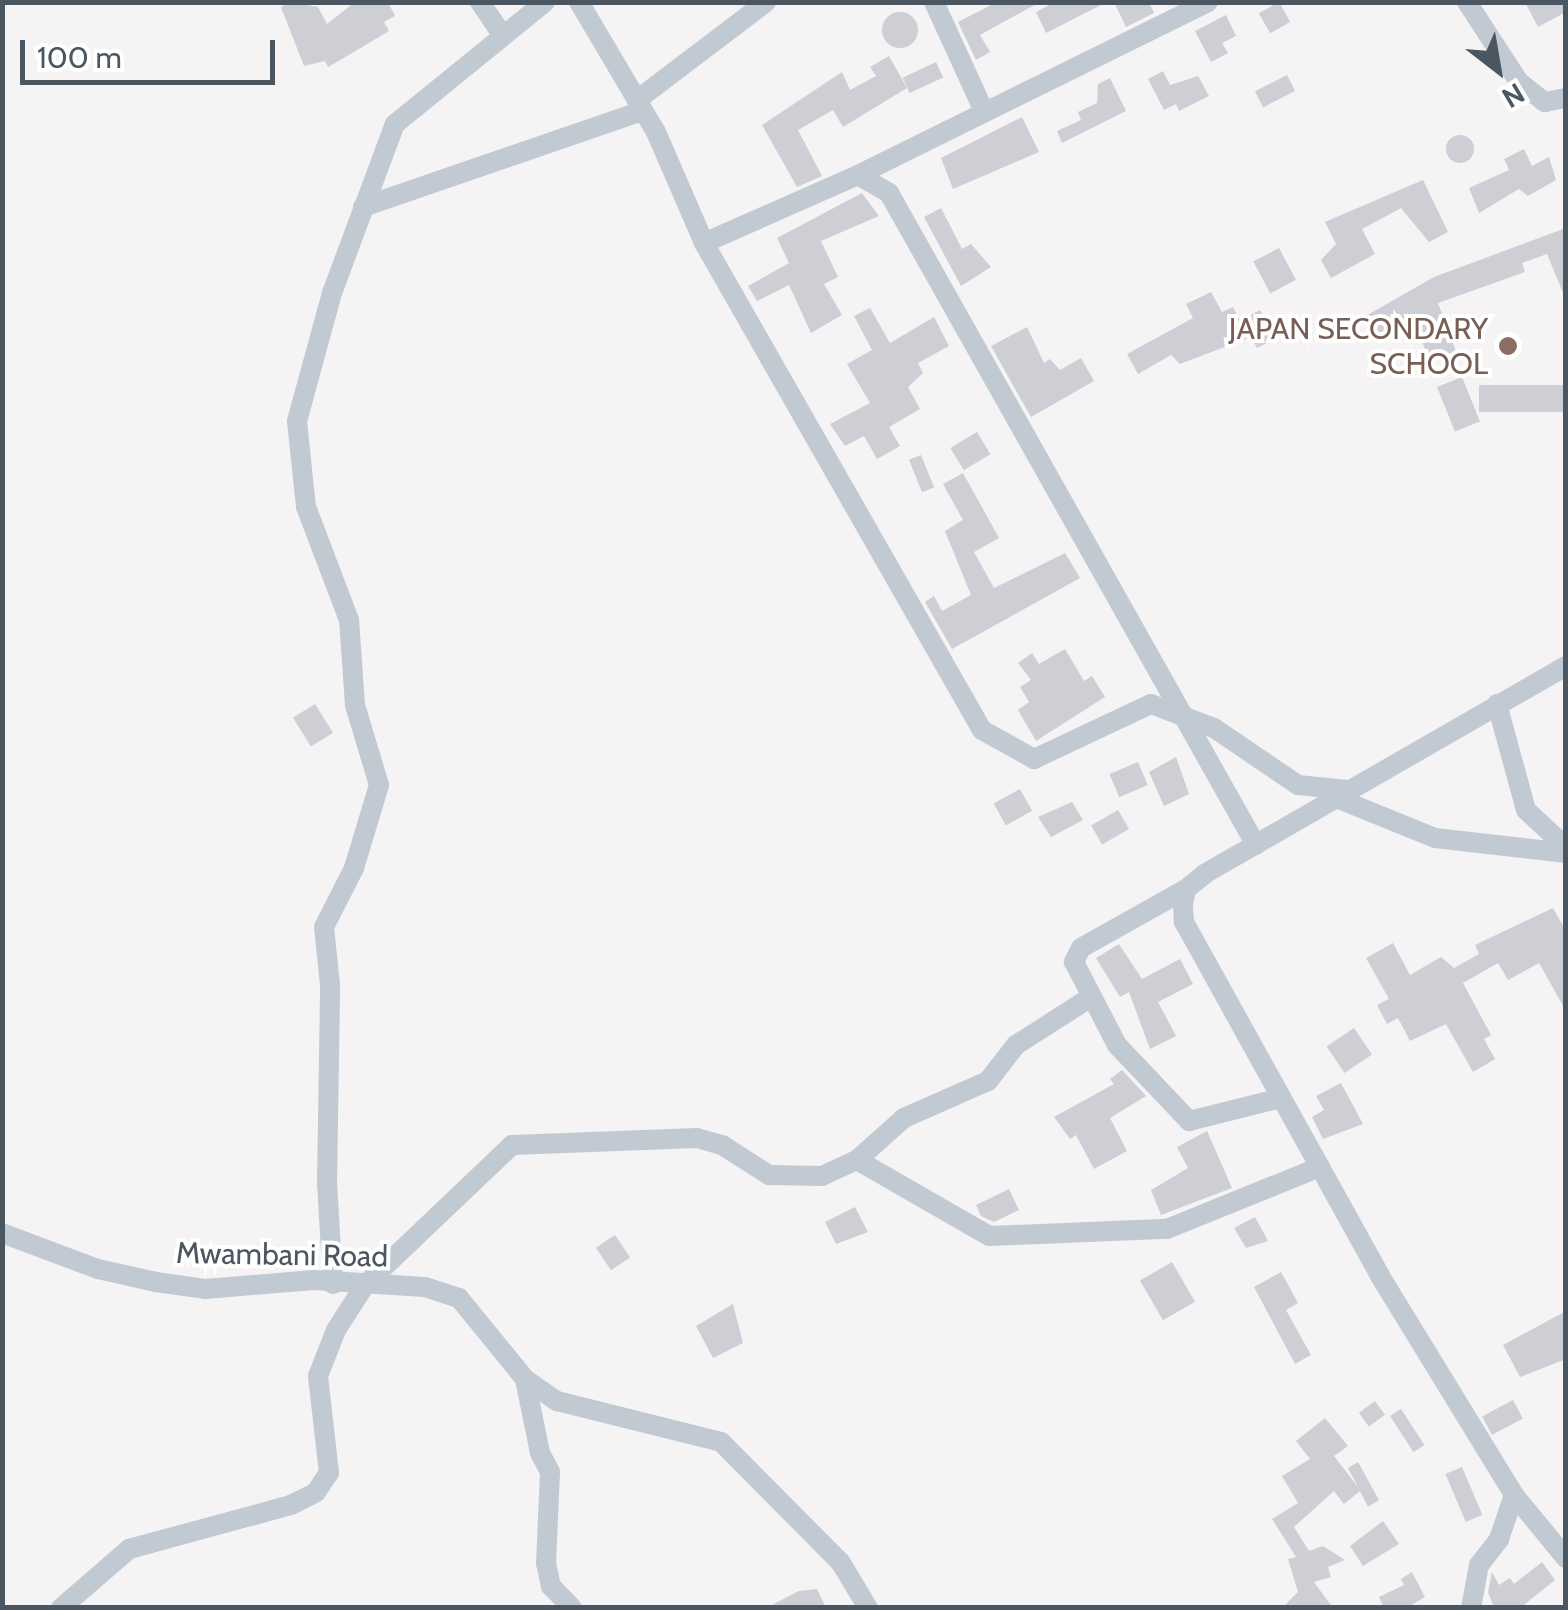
<!DOCTYPE html>
<html>
<head>
<meta charset="utf-8">
<style>
  body { margin:0 }
  #map { position:relative; width:1568px; height:1610px; overflow:hidden; background:#f5f3f3; font-family:Cabin,sans-serif }
  div>[style] { position:absolute }
  [style*='--x'] { left:calc(var(--x)*1px); top:calc(var(--y)*1px); width:calc(var(--w)*1px); rotate:calc(var(--a)*1deg) }
  .building>* { inset:0; background:#cdcfd5; transform-origin:0 0 }
  .round { border-radius:50% }
  .minor>* { height:20px; margin:-10px; padding:0 10px; transform-origin:10px; border-radius:10px; background:#c1cad2 }
  .dots>* { width:28px; height:28px; translate:-50% -50%; box-sizing:border-box; border:5px solid #fff; border-radius:50% }
  span { translate:-50% -50%; white-space:nowrap; text-align:center; line-height:1.15; -webkit-text-stroke:8px #fff; paint-order:stroke }
  .education-label { font-size:30px; color:#785e54 }
  .right { translate:-100% -50%; text-align:right }
  .street-label { font-size:30px; color:#4a5661 }
  .frame { position:absolute; inset:0; border:5px solid #4a5661; pointer-events:none }
  .north { position:absolute; left:1448px; top:20px; width:100px; height:100px; -webkit-text-stroke:8px #fff; paint-order:stroke; rotate:149deg; font-size:28px; font-weight:700; line-height:40px; text-align:center; color:#4a5661 }
  .north::after { content:''; display:block; margin:auto; width:35px; height:45px; background:#4a5661; clip-path:polygon(50% 0,100% 100%,50% 72%,0 100%) }
  .scale { position:absolute; left:20px; top:40px; width:255px; height:45px; box-sizing:border-box; border:5px solid #4a5661; border-top:0; padding-left:12px; font-size:30px; line-height:35px; white-space:nowrap; color:#4a5661; -webkit-text-stroke:8px #fff; paint-order:stroke }
</style>
</head>
<body>
<div id="map">
  <div class="building">
    <i style="clip-path:polygon(290px 2px,318px 7px,327px 24px,355px 2px,388px 2px,395px 16px,384px 22px,389px 31px,342px 59px,328px 67px,325px 61px,304px 66px,281px 7px)"></i>
    <i style="clip-path:polygon(997px 2px,1040px 2px,980px 35px,990px 52px,976px 60px,958px 22px)"></i>
    <i style="clip-path:polygon(1055px 2px,1107px 2px,1046px 33px,1036px 12px)"></i>
    <i style="clip-path:polygon(1114px 2px,1149px 2px,1154px 13px,1126px 27px)"></i>
    <i style="left:1279px;top:2px;width:23px;height:23px;rotate:61deg"></i>
    <i style="clip-path:polygon(1525px 2px,1566px 2px,1566px 12px,1538px 27px)"></i>
    <i class="round" style="left:882px;top:12px;width:36px;height:36px"></i>
    <i style="clip-path:polygon(1226px 15px,1236px 36px,1222px 43px,1228px 53px,1211px 62px,1195px 31px)"></i>
    <i style="clip-path:polygon(889px 56px,907px 88px,843px 127px,833px 110px,798px 130px,822px 176px,797px 187px,762px 125px,842px 72px,850px 90px,876px 76px,870px 67px)"></i>
    <i style="left:936px;top:62px;width:17px;height:37px;rotate:65deg"></i>
    <i style="clip-path:polygon(1163px 71px,1170px 85px,1198px 76px,1209px 96px,1179px 111px,1176px 104px,1164px 110px,1148px 79px)"></i>
    <i style="left:1287px;top:75px;width:18px;height:36px;rotate:63deg"></i>
    <i style="clip-path:polygon(1110px 78px,1126px 111px,1062px 143px,1057px 131px,1081px 120px,1078px 112px,1097px 103px,1098px 84px)"></i>
    <i style="clip-path:polygon(1022px 117px,1039px 152px,953px 189px,941px 158px)"></i>
    <i class="round" style="left:1446px;top:135px;width:28px;height:28px"></i>
    <i style="clip-path:polygon(1524px 149px,1532px 166px,1549px 157px,1556px 180px,1528px 196px,1519px 189px,1479px 213px,1469px 188px,1509px 170px,1504px 159px)"></i>
    <i style="clip-path:polygon(1423px 180px,1448px 232px,1429px 242px,1401px 208px,1362px 229px,1375px 254px,1331px 278px,1321px 260px,1336px 244px,1325px 222px)"></i>
    <i style="clip-path:polygon(862px 193px,879px 216px,821px 241px,838px 277px,824px 284px,842px 315px,811px 333px,789px 285px,757px 301px,748px 286px,789px 263px,777px 238px)"></i>
    <i style="clip-path:polygon(941px 208px,962px 249px,971px 244px,991px 267px,961px 286px,924px 217px)"></i>
    <i style="clip-path:polygon(1566px 228px,1566px 300px,1547px 254px,1522px 263px,1525px 272px,1438px 303px,1456px 351px,1431px 362px,1413px 322px,1376px 341px,1364px 317px,1434px 277px)"></i>
    <i style="left:1279px;top:248px;width:36px;height:29px;rotate:62deg"></i>
    <i style="clip-path:polygon(1211px 292px,1222px 312px,1233px 307px,1240px 321px,1260px 310px,1275px 339px,1257px 348px,1251px 337px,1180px 364px,1171px 355px,1138px 374px,1127px 354px,1193px 318px,1186px 304px)"></i>
    <i style="clip-path:polygon(870px 308px,890px 343px,934px 317px,949px 346px,918px 363px,923px 373px,908px 387px,920px 409px,889px 427px,900px 446px,877px 459px,864px 436px,845px 446px,830px 424px,870px 403px,847px 364px,872px 350px,854px 316px)"></i>
    <i style="clip-path:polygon(1027px 327px,1044px 363px,1050px 359px,1060px 370px,1081px 358px,1094px 381px,1031px 417px,991px 346px)"></i>
    <i style="left:1462px;top:377px;width:48px;height:27px;rotate:68deg"></i>
    <i style="left:1566px;top:385px;width:27px;height:87px;rotate:90deg"></i>
    <i style="left:977px;top:432px;width:26px;height:31px;rotate:59deg"></i>
    <i style="left:921px;top:455px;width:35px;height:13px;rotate:68deg"></i>
    <i style="clip-path:polygon(963px 473px,999px 538px,974px 552px,994px 588px,1065px 553px,1080px 578px,952px 649px,925px 602px,934px 596px,942px 611px,971px 595px,945px 531px,963px 520px,943px 484px)"></i>
    <i style="clip-path:polygon(1065px 649px,1084px 681px,1092px 676px,1105px 697px,1036px 741px,1018px 710px,1029px 702px,1020px 687px,1031px 680px,1018px 663px,1032px 653px,1039px 664px)"></i>
    <i style="left:315px;top:704px;width:34px;height:26px;rotate:58deg"></i>
    <i style="clip-path:polygon(1176px 757px,1189px 794px,1164px 806px,1149px 772px)"></i>
    <i style="left:1138px;top:762px;width:25px;height:31px;rotate:67deg"></i>
    <i style="left:1020px;top:789px;width:25px;height:30px;rotate:61deg"></i>
    <i style="clip-path:polygon(1072px 802px,1083px 820px,1051px 837px,1038px 817px)"></i>
    <i style="left:1118px;top:810px;width:22px;height:31px;rotate:60deg"></i>
    <i style="clip-path:polygon(1553px 908px,1566px 931px,1566px 1011px,1539px 963px,1508px 980px,1498px 963px,1463px 983px,1491px 1035px,1484px 1039px,1495px 1059px,1473px 1072px,1446px 1024px,1410px 1041px,1398px 1018px,1387px 1024px,1377px 1005px,1389px 999px,1366px 958px,1393px 943px,1410px 975px,1441px 957px,1454px 968px,1479px 954px,1475px 945px)"></i>
    <i style="clip-path:polygon(1119px 944px,1142px 979px,1180px 959px,1193px 984px,1158px 1002px,1176px 1036px,1150px 1049px,1129px 992px,1120px 997px,1096px 958px)"></i>
    <i style="left:1354px;top:1028px;width:32px;height:33px;rotate:56deg"></i>
    <i style="clip-path:polygon(1122px 1070px,1146px 1096px,1110px 1118px,1127px 1151px,1094px 1169px,1076px 1135px,1070px 1139px,1054px 1117px,1114px 1084px,1110px 1079px)"></i>
    <i style="clip-path:polygon(1341px 1083px,1363px 1124px,1323px 1139px,1312px 1117px,1324px 1110px,1316px 1096px)"></i>
    <i style="clip-path:polygon(1207px 1131px,1232px 1188px,1161px 1215px,1151px 1190px,1188px 1168px,1177px 1147px)"></i>
    <i style="clip-path:polygon(1009px 1189px,1019px 1210px,994px 1222px,981px 1216px,976px 1205px)"></i>
    <i style="clip-path:polygon(855px 1207px,868px 1232px,836px 1244px,825px 1222px)"></i>
    <i style="clip-path:polygon(1255px 1217px,1268px 1241px,1246px 1248px,1234px 1228px)"></i>
    <i style="left:615px;top:1235px;width:27px;height:23px;rotate:56deg"></i>
    <i style="left:1172px;top:1262px;width:46px;height:37px;rotate:60deg"></i>
    <i style="clip-path:polygon(1281px 1272px,1298px 1303px,1286px 1310px,1311px 1355px,1295px 1364px,1254px 1287px)"></i>
    <i style="clip-path:polygon(733px 1304px,743px 1343px,713px 1358px,696px 1326px)"></i>
    <i style="clip-path:polygon(1566px 1311px,1566px 1359px,1520px 1377px,1503px 1345px)"></i>
    <i style="left:1513px;top:1400px;width:21px;height:35px;rotate:62deg"></i>
    <i style="left:1375px;top:1401px;width:17px;height:20px;rotate:54deg"></i>
    <i style="left:1401px;top:1409px;width:43px;height:13px;rotate:57deg"></i>
    <i style="clip-path:polygon(1325px 1418px,1348px 1446px,1334px 1456px,1358px 1487px,1348px 1468px,1358px 1462px,1379px 1500px,1368px 1507px,1360px 1491px,1344px 1504px,1334px 1491px,1294px 1527px,1309px 1551px,1323px 1546px,1345px 1560px,1328px 1567px,1331px 1577px,1314px 1582px,1333px 1608px,1282px 1608px,1298px 1592px,1288px 1559px,1296px 1557px,1272px 1519px,1298px 1503px,1282px 1476px,1310px 1459px,1296px 1441px)"></i>
    <i style="left:1462px;top:1467px;width:52px;height:18px;rotate:67deg"></i>
    <i style="clip-path:polygon(1383px 1521px,1399px 1544px,1363px 1566px,1350px 1546px)"></i>
    <i style="clip-path:polygon(1542px 1562px,1555px 1580px,1520px 1608px,1494px 1608px,1488px 1592px,1492px 1572px,1499px 1585px,1510px 1578px,1514px 1584px)"></i>
    <i style="clip-path:polygon(1412px 1572px,1425px 1597px,1406px 1608px,1384px 1608px,1379px 1597px,1404px 1585px,1401px 1579px)"></i>
    <i style="clip-path:polygon(817px 1589px,826px 1608px,766px 1608px,799px 1591px)"></i>
  </div>
  <div class="minor">
    <i style="--x:480;--y:2;--w:40;--a:56"></i>
    <i style="--x:579;--y:2;--w:151;--a:59.4"></i>
    <i style="--x:656;--y:132;--w:121;--a:66.6"></i>
    <i style="--x:704;--y:243;--w:561;--a:60.28"></i>
    <i style="--x:982;--y:730;--w:60;--a:29.1"></i>
    <i style="--x:1034;--y:759;--w:129;--a:-25.2"></i>
    <i style="--x:1151;--y:704;--w:67;--a:20.9"></i>
    <i style="--x:1214;--y:728;--w:102;--a:34.2"></i>
    <i style="--x:1298;--y:785;--w:50;--a:5.7"></i>
    <i style="--x:934;--y:2;--w:118;--a:65.4"></i>
    <i style="--x:1467;--y:2;--w:95;--a:57"></i>
    <i style="--x:1519;--y:82;--w:33;--a:38"></i>
    <i style="--x:1545;--y:102;--w:21;--a:-11"></i>
    <i style="--x:637;--y:100;--w:162;--a:-37.2"></i>
    <i style="--x:858;--y:175;--w:390;--a:-26.3"></i>
    <i style="--x:363;--y:207;--w:295;--a:-19"></i>
    <i style="--x:704;--y:243;--w:168;--a:-23.8"></i>
    <i style="--x:858;--y:175;--w:36;--a:30"></i>
    <i style="--x:889;--y:193;--w:748;--a:60.63"></i>
    <i style="--x:1566;--y:666;--w:417;--a:150.1"></i>
    <i style="--x:1205;--y:874;--w:24;--a:142"></i>
    <i style="--x:1186;--y:889;--w:16;--a:101"></i>
    <i style="--x:1183;--y:905;--w:17;--a:87"></i>
    <i style="--x:1184;--y:922;--w:405;--a:61"></i>
    <i style="--x:1380;--y:1276;--w:257;--a:58.5"></i>
    <i style="--x:1514;--y:1495;--w:82;--a:50.5"></i>
    <i style="--x:1497;--y:704;--w:110;--a:74.7"></i>
    <i style="--x:1526;--y:810;--w:54;--a:42.8"></i>
    <i style="--x:1334;--y:797;--w:109;--a:22.1"></i>
    <i style="--x:1435;--y:838;--w:132;--a:6.5"></i>
    <i style="--x:1186;--y:889;--w:120;--a:150.7"></i>
    <i style="--x:1081;--y:948;--w:16;--a:117"></i>
    <i style="--x:1074;--y:962;--w:93;--a:62.6"></i>
    <i style="--x:1117;--y:1045;--w:105;--a:46.5"></i>
    <i style="--x:1189;--y:1121;--w:95;--a:-14"></i>
    <i style="--x:857;--y:1160;--w:152;--a:29.9"></i>
    <i style="--x:989;--y:1236;--w:178;--a:-2.3"></i>
    <i style="--x:1167;--y:1229;--w:165;--a:-22.1"></i>
    <i style="--x:2;--y:1233;--w:103;--a:20.6"></i>
    <i style="--x:98;--y:1269;--w:59;--a:12.6"></i>
    <i style="--x:156;--y:1282;--w:49;--a:8.1"></i>
    <i style="--x:205;--y:1289;--w:109;--a:-4.7"></i>
    <i style="--x:314;--y:1280;--w:111;--a:3.6"></i>
    <i style="--x:425;--y:1287;--w:36;--a:18"></i>
    <i style="--x:459;--y:1298;--w:104;--a:50.8"></i>
    <i style="--x:525;--y:1379;--w:76;--a:78.5"></i>
    <i style="--x:540;--y:1453;--w:21;--a:62"></i>
    <i style="--x:550;--y:1472;--w:91;--a:92.5"></i>
    <i style="--x:546;--y:1563;--w:24;--a:78"></i>
    <i style="--x:551;--y:1586;--w:30;--a:46"></i>
    <i style="--x:333;--y:1284;--w:100;--a:-93.4"></i>
    <i style="--x:327;--y:1184;--w:199;--a:-89.1"></i>
    <i style="--x:330;--y:985;--w:58;--a:-95.9"></i>
    <i style="--x:324;--y:927;--w:66;--a:-63"></i>
    <i style="--x:354;--y:868;--w:87;--a:-73.2"></i>
    <i style="--x:379;--y:785;--w:84;--a:-106.7"></i>
    <i style="--x:355;--y:705;--w:85;--a:-94"></i>
    <i style="--x:349;--y:620;--w:121;--a:-110.8"></i>
    <i style="--x:306;--y:507;--w:86;--a:-96"></i>
    <i style="--x:297;--y:421;--w:133;--a:-74.7"></i>
    <i style="--x:332;--y:293;--w:180;--a:-69.6"></i>
    <i style="--x:395;--y:124;--w:193;--a:-39.1"></i>
    <i style="--x:525;--y:1379;--w:39;--a:35"></i>
    <i style="--x:557;--y:1401;--w:169;--a:14"></i>
    <i style="--x:721;--y:1442;--w:170;--a:45.2"></i>
    <i style="--x:841;--y:1563;--w:52;--a:59"></i>
    <i style="--x:61;--y:1608;--w:90;--a:-40.9"></i>
    <i style="--x:129;--y:1549;--w:168;--a:-15.2"></i>
    <i style="--x:291;--y:1505;--w:28;--a:-27"></i>
    <i style="--x:316;--y:1492;--w:23;--a:-56"></i>
    <i style="--x:329;--y:1473;--w:98;--a:-96.5"></i>
    <i style="--x:318;--y:1376;--w:49;--a:-68.6"></i>
    <i style="--x:336;--y:1330;--w:54;--a:-57.2"></i>
    <i style="--x:365;--y:1285;--w:203;--a:-43.6"></i>
    <i style="--x:512;--y:1145;--w:185;--a:-2.2"></i>
    <i style="--x:697;--y:1138;--w:26;--a:16"></i>
    <i style="--x:722;--y:1145;--w:56;--a:32.6"></i>
    <i style="--x:769;--y:1175;--w:53;--a:1.1"></i>
    <i style="--x:822;--y:1176;--w:38;--a:-25"></i>
    <i style="--x:857;--y:1160;--w:63;--a:-41.8"></i>
    <i style="--x:904;--y:1118;--w:92;--a:-23.8"></i>
    <i style="--x:988;--y:1081;--w:46;--a:-52.1"></i>
    <i style="--x:1016;--y:1045;--w:89;--a:-32.6"></i>
    <i style="--x:1471;--y:1608;--w:44;--a:-79.5"></i>
    <i style="--x:1479;--y:1565;--w:33;--a:-52"></i>
    <i style="--x:1499;--y:1539;--w:46;--a:-71.2"></i>
  </div>
  <div class="dots">
    <i style="left:1508px;top:346px;background:#8d6e63"></i>
  </div>
  <div class="education-label">
    <span class="right" style="left:1488px;top:346px">JAPAN SECONDARY<br>SCHOOL</span>
  </div>
  <div class="street-label">
    <span style="left:282px;top:1255px;rotate:1deg">Mwambani Road</span>
  </div>
  <div class="frame"></div>
  <div class="north">N</div>
  <div class="scale">100 m</div>
</div>
</body>
</html>
